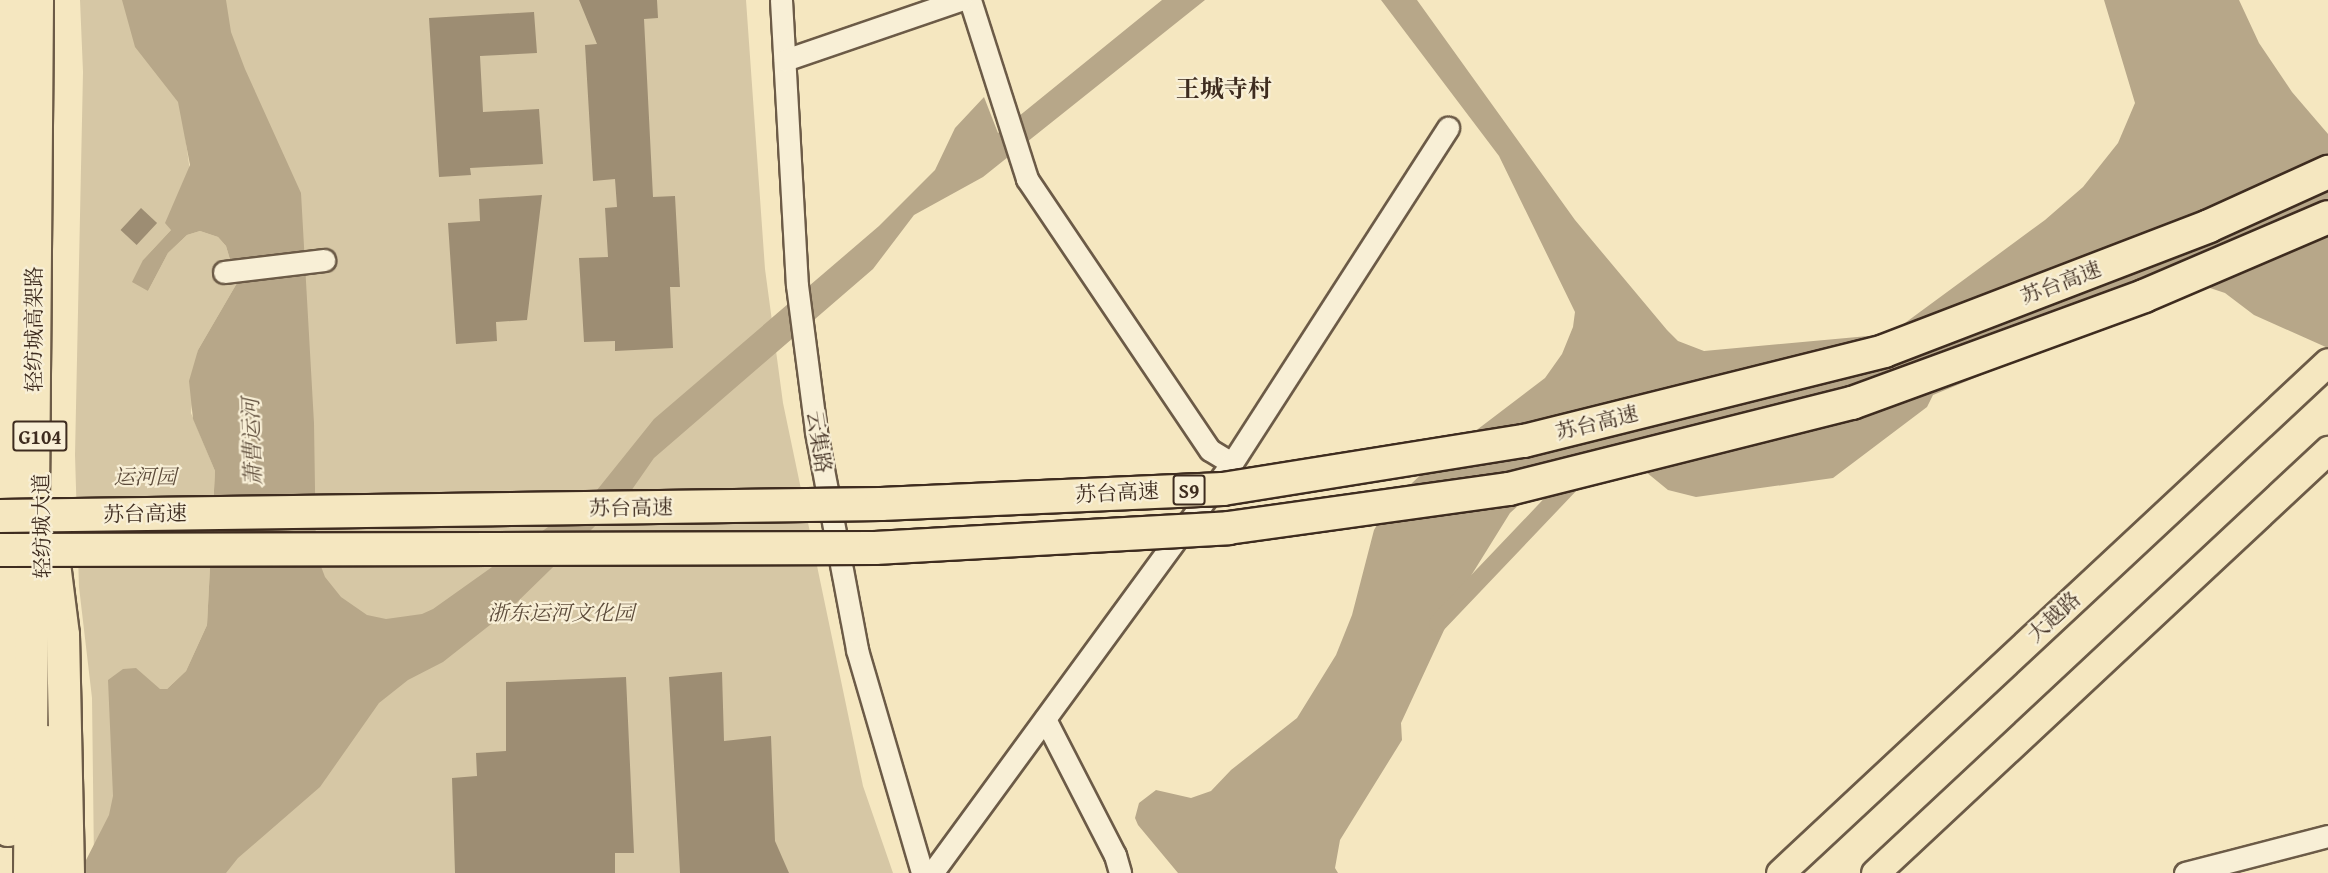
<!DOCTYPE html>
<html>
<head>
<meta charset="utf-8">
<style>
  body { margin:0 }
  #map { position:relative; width:2328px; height:873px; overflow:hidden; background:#f5e7c0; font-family:"Gentium Book Plus","Noto Serif SC",serif }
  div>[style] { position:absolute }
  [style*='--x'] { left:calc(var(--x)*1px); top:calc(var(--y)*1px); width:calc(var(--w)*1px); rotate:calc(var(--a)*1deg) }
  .green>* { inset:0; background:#d6c7a5 }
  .water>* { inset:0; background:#b7a789 }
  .canal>* { height:18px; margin:-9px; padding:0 9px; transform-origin:9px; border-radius:9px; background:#b7a789 }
  .building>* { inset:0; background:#9d8d73; transform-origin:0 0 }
  .roads { filter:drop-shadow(2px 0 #6c5b47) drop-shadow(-2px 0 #6c5b47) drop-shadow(0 2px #6c5b47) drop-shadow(0 -2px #6c5b47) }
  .minor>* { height:21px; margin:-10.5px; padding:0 10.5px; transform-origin:10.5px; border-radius:10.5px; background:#f8efd6 }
  .major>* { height:27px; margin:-13.5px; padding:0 13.5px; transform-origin:13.5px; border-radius:13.5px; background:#f5e7c0 }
  .highway>* { height:32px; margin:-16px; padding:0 16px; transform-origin:16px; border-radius:16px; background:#f5e7c0 }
  .bridges { filter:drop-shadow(2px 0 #3e2c1f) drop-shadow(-2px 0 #3e2c1f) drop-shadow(0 2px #3e2c1f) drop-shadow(0 -2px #3e2c1f) }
  .highway-bridge>* { height:32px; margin:-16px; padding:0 16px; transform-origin:16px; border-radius:16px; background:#f5e7c0 }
  span { translate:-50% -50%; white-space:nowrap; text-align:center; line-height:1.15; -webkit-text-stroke:4.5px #f8efd6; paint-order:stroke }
  .shield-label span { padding:2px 4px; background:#f8efd6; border:2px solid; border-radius:4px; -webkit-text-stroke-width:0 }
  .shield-label { font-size:20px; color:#3e2c1f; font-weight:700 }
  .street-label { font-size:21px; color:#3e2c1f }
  .park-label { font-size:21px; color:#5c4b3a; font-style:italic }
  .water-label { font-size:22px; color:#62513f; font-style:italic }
  .quarter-label { font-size:24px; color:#3e2c1f; font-weight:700 }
</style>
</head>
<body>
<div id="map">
  <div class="green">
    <i style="clip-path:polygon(80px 0,130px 0,179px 93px,190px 171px,171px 230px,143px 260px,148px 291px,168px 253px,187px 235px,200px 231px,218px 237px,226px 246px,237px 283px,198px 350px,191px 413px,215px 471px,207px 625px,186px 671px,167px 689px,94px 862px,92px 698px,79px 587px,75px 455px,83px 72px)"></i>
    <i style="clip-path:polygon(201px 0,746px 0,765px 269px,783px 403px,863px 786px,893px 873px,199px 873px,301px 598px)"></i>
  </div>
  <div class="water">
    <i style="clip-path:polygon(122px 0,226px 0,231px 32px,245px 69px,301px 193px,314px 423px,316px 553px,325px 577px,341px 597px,367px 615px,386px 619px,422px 614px,433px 609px,593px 495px,654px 419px,879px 226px,935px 170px,955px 128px,984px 97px,998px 133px,1162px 0,1205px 0,983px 177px,914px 215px,873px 269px,654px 458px,631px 491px,509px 610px,443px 662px,408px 680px,379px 703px,320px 787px,238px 858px,226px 873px,84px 873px,84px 864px,109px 815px,113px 796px,108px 680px,123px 669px,136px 668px,160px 689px,167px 689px,186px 671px,207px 625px,215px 471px,193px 419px,189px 381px,198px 350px,237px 283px,226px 246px,218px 237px,200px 231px,187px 235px,168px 253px,148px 291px,132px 282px,143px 260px,171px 230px,165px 223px,190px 165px,178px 102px,135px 47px)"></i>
    <i style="clip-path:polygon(1381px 0,1417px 0,1575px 220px,1667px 330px,1678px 341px,1704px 351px,1890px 334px,2045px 220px,2083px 187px,2118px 143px,2135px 103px,2104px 0,2239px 0,2259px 43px,2292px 92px,2328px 134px,2328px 348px,2254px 315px,2225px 293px,2201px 285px,1933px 395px,1927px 407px,1833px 478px,1696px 497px,1668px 490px,1635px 463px,1542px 484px,1510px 513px,1464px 587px,1401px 723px,1402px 740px,1340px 840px,1335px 868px,1338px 873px,1178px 873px,1138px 825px,1135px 818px,1139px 803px,1156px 790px,1191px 798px,1211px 791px,1231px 770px,1297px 718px,1336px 655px,1352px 615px,1374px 530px,1389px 505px,1432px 464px,1545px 378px,1562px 354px,1573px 327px,1575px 312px,1499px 156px)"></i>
  </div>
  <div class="canal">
    <i style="--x:1438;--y:623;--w:206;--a:-46.4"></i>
  </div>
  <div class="building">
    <i style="clip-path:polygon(579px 0,657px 0,658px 18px,644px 19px,653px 197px,675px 196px,680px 287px,670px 287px,673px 348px,615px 351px,615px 341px,584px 342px,579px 258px,608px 257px,605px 208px,617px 207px,615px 179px,593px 181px,585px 45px,597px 44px)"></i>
    <i style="clip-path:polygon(534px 12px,537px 53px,480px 56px,483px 112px,539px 109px,543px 164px,470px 168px,471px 175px,439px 177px,429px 18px)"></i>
    <i style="clip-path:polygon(542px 195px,527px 320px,496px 322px,497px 341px,456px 344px,448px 223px,480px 221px,479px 199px)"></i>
    <i style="left:141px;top:208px;width:22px;height:30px;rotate:43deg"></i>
    <i style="clip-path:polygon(722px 672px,724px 741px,771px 736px,775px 841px,789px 873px,680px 873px,669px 677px)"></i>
    <i style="clip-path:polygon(626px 677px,634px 853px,615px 853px,615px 873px,455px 873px,452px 778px,477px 776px,476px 753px,506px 751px,506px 682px)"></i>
  </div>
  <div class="roads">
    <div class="minor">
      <i style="--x:781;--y:0;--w:285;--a:86.8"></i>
      <i style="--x:797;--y:285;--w:148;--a:82.6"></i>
      <i style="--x:816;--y:432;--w:222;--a:79.3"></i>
      <i style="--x:857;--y:650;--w:232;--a:73.7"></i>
      <i style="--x:970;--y:0;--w:188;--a:72.3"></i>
      <i style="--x:1027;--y:179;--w:327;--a:56"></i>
      <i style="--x:1210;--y:450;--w:26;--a:31"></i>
      <i style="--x:785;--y:60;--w:185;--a:-18.9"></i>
      <i style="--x:224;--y:272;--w:101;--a:-6.8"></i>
      <i style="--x:1045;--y:719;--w:153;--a:62.8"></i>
      <i style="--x:1115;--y:855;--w:19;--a:74"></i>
      <i style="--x:932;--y:873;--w:508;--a:-53.81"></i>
      <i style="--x:1232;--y:463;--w:399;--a:-57.2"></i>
      <i style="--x:2185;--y:873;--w:148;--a:-14.5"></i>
    </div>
    <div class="major">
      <i style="--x:46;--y:739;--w:134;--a:89.6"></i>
      <i style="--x:1780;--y:873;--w:749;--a:-43"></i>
      <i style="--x:1875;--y:873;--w:620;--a:-43.04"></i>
    </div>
    <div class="highway">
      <i style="--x:49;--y:524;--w:112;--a:82.8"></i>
      <i style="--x:63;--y:635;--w:238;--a:88.8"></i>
      <i style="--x:8;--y:830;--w:830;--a:-89.65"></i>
      <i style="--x:30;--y:873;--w:873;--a:-89.54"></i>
    </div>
  </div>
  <div class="bridges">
    <div class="highway-bridge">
      <i style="--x:0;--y:516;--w:881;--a:-0.78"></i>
      <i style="--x:881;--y:504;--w:342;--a:-2.5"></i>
      <i style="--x:1223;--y:489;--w:305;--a:-9.1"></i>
      <i style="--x:1524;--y:441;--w:371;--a:-14"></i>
      <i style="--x:1884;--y:351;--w:348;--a:-21"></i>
      <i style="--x:2209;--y:226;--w:131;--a:-24.4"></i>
      <i style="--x:0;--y:550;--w:875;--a:-0.13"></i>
      <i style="--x:875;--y:548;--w:354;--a:-3.2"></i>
      <i style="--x:1228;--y:528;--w:284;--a:-7.9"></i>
      <i style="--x:1509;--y:489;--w:354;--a:-14.1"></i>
      <i style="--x:1852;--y:403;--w:311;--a:-20.1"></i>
      <i style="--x:2144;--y:296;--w:200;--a:-23.2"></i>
    </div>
  </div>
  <div class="shield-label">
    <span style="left:40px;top:436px">G104</span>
    <span style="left:1189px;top:490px">S9</span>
  </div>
  <div class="street-label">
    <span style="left:2061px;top:283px;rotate:-21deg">苏台高速</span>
    <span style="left:34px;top:329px;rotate:-90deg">轻纺城高架路</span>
    <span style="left:1597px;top:423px;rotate:-14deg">苏台高速</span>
    <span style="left:819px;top:442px;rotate:81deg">云集路</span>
    <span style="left:1117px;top:493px;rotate:-3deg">苏台高速</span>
    <span style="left:631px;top:508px;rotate:-1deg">苏台高速</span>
    <span style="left:145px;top:514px;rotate:-1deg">苏台高速</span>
    <span style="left:42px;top:526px;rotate:-91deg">轻纺城大道</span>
    <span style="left:2054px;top:617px;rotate:-43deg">大越路</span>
  </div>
  <div class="park-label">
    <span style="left:145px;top:477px">运河园</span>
    <span style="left:561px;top:613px">浙东运河文化园</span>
  </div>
  <div class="water-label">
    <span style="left:252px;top:442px;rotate:-92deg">萧曹运河</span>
  </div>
  <div class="quarter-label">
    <span style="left:1224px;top:89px">王城寺村</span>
  </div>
</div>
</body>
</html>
